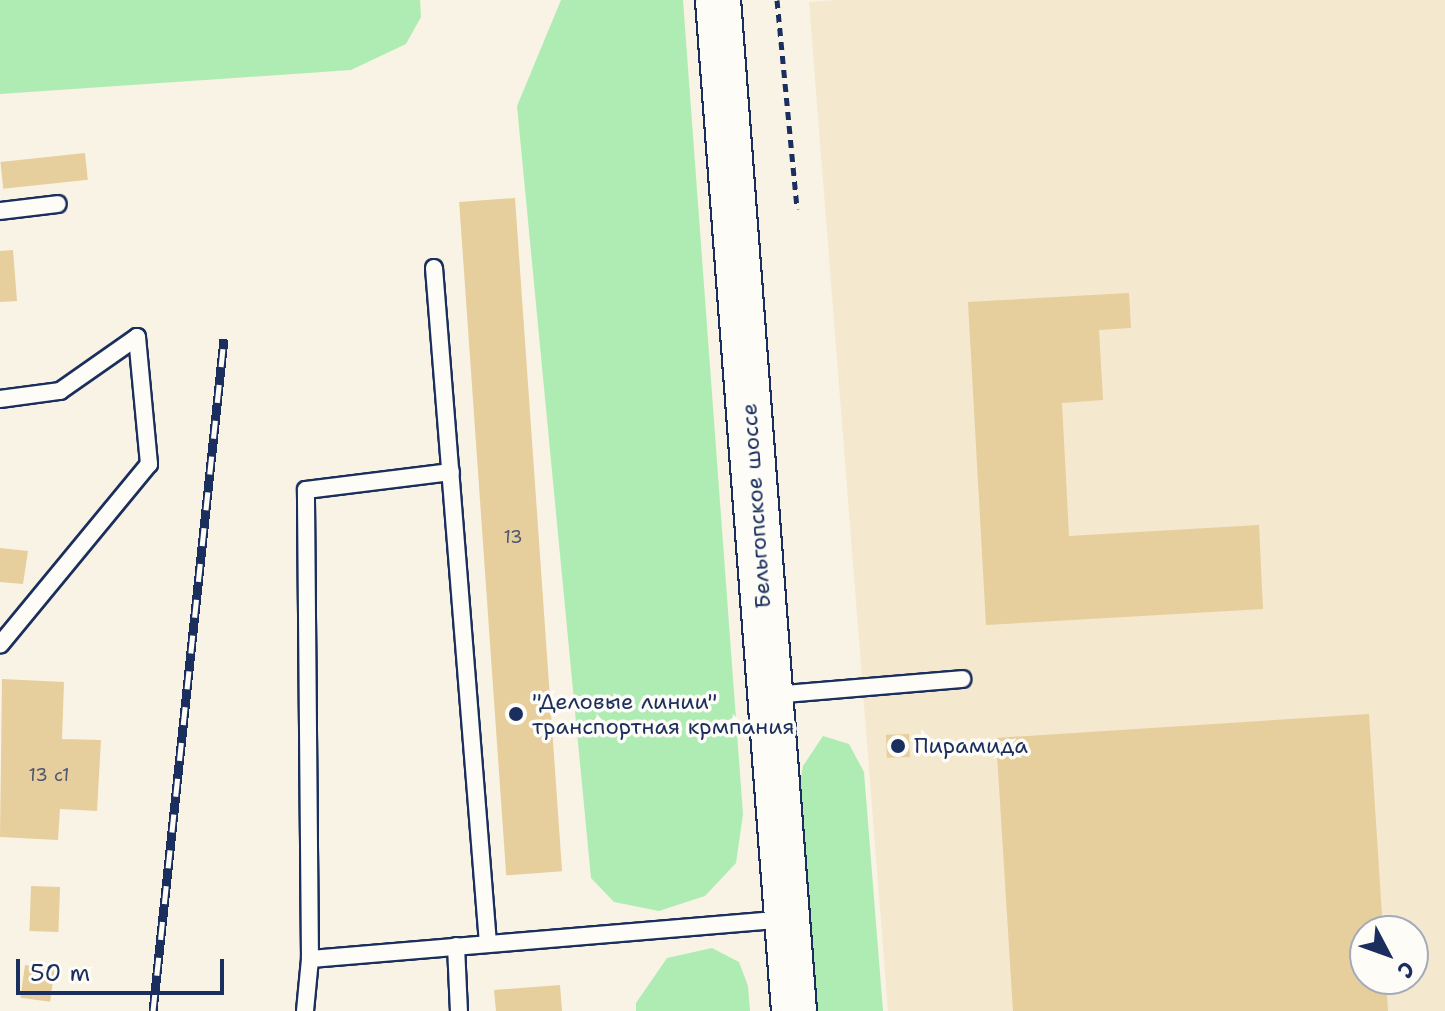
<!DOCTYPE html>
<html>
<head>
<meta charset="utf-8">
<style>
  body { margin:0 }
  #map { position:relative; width:1445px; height:1011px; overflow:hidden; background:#f9f3e5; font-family:"Shantell Sans",sans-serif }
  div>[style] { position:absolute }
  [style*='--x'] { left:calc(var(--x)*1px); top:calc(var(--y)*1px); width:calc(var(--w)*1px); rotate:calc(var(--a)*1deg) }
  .built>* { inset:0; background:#f4e8cf }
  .green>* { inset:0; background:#afecb3 }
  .building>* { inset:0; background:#e7ce9d; transform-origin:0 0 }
  .path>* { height:5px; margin-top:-2.5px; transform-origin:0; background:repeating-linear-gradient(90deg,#1b2f5e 0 8px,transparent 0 14px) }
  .roads { filter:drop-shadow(2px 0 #1b2f5e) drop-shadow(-2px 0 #1b2f5e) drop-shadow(0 2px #1b2f5e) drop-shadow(0 -2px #1b2f5e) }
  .lane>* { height:16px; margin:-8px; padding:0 8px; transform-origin:8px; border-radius:8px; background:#fdfcf7 }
  .secondary>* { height:44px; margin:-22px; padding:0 22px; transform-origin:22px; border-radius:22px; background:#fdfcf7 }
  .rail>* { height:9px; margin-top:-4.5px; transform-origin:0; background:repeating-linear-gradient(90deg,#fdfcf7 0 18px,#1b2f5e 0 36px); box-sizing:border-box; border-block:2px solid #1b2f5e }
  .dots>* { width:22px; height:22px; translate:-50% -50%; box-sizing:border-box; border:4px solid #fdfcf7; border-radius:50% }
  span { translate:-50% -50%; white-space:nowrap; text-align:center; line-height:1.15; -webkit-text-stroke:7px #fdfcf7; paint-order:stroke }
  .number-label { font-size:18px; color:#4e576e }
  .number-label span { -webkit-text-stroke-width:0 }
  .street-label { font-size:22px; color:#1b2f5e }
  .poi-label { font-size:22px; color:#1b2f5e }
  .left { translate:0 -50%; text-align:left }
  .north { position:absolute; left:1349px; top:915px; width:80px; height:80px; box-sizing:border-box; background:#fdfcf7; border:2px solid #a3aaba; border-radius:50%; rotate:131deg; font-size:22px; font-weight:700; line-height:32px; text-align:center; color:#1b2f5e }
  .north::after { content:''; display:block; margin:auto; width:28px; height:36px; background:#1b2f5e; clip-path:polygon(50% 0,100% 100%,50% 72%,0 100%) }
  .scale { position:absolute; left:16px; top:959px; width:208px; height:36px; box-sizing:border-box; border:4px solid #1b2f5e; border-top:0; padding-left:10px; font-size:24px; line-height:28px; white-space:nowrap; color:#1b2f5e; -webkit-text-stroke:6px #fdfcf7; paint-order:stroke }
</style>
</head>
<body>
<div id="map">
  <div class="built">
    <i style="clip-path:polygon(evenodd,838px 0,1445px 0,1445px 1011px,888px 1011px,809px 2px,838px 0,1365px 931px,1413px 931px,1413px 979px,1365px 979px,1365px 931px)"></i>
  </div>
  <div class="green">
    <i style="clip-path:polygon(0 0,420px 0,421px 17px,406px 44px,351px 70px,0 94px)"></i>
    <i style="clip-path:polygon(561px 0,683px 0,743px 814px,736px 863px,705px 896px,659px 911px,614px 902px,591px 878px,517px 106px)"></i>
    <i style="clip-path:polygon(823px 736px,849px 744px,864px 772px,883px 1011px,811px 1011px,796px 804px,803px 766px)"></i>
    <i style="clip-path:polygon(712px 948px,739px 962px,748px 986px,750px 1011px,636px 1011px,636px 1003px,667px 958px)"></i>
  </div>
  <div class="building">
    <i style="left:85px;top:153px;width:27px;height:85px;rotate:84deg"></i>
    <i style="left:515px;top:198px;width:675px;height:56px;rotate:86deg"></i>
    <i style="clip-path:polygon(13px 250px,17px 301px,0 302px,0 251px)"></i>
    <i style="clip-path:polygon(1129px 293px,1131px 328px,1099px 330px,1103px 400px,1062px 403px,1069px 536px,1259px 525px,1263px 609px,986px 625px,968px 302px)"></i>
    <i style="clip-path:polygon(0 548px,28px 551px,23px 584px,0 582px)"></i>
    <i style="clip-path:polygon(2px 679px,64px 682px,62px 739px,101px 740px,97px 811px,60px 809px,58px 840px,0 837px)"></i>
    <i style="clip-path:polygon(1369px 714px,1383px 931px,1365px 931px,1365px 979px,1386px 979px,1388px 1011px,1013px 1011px,996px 738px)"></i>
    <i style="left:909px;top:734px;width:23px;height:23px;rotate:88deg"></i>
    <i style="left:31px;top:886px;width:29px;height:45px;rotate:2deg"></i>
    <i style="left:25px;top:965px;width:30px;height:33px;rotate:8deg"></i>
    <i style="clip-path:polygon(560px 985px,562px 1011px,496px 1011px,494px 990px)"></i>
  </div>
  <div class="path">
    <i style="--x:777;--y:0;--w:210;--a:84.5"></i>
  </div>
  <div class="roads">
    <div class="lane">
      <i style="--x:0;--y:211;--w:58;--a:-6.9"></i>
      <i style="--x:434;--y:268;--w:678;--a:85.43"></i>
      <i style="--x:0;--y:399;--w:61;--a:-7.6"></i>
      <i style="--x:60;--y:391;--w:94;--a:-35"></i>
      <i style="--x:137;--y:337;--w:128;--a:84.6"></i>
      <i style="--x:149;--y:464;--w:234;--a:129.5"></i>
      <i style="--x:772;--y:695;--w:191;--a:-4.8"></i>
      <i style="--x:456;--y:946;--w:65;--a:87.4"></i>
      <i style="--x:310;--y:959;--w:477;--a:-4.8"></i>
      <i style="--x:305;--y:1011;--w:52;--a:-84.5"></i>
      <i style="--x:310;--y:959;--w:469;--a:-90.5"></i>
      <i style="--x:306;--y:490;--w:146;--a:-7.1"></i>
    </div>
    <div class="secondary">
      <i style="--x:718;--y:0;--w:1014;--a:85.7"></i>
    </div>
  </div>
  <div class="rail">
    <i style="--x:153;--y:1011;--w:676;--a:-83.97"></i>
  </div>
  <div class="dots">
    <i style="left:516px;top:714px;background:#1b2f5e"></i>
    <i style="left:898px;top:746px;background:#1b2f5e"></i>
  </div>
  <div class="number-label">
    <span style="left:513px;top:537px">13</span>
    <span style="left:49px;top:775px">13 с1</span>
  </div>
  <div class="street-label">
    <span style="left:756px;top:506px;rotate:-94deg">Бельгопское шоссе</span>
  </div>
  <div class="poi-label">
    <span class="left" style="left:532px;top:714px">"Деловые линии"<br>транспортная крмпания</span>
    <span class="left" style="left:914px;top:746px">Пирамида</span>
  </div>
  <div class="north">С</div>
  <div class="scale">50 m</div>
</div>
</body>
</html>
